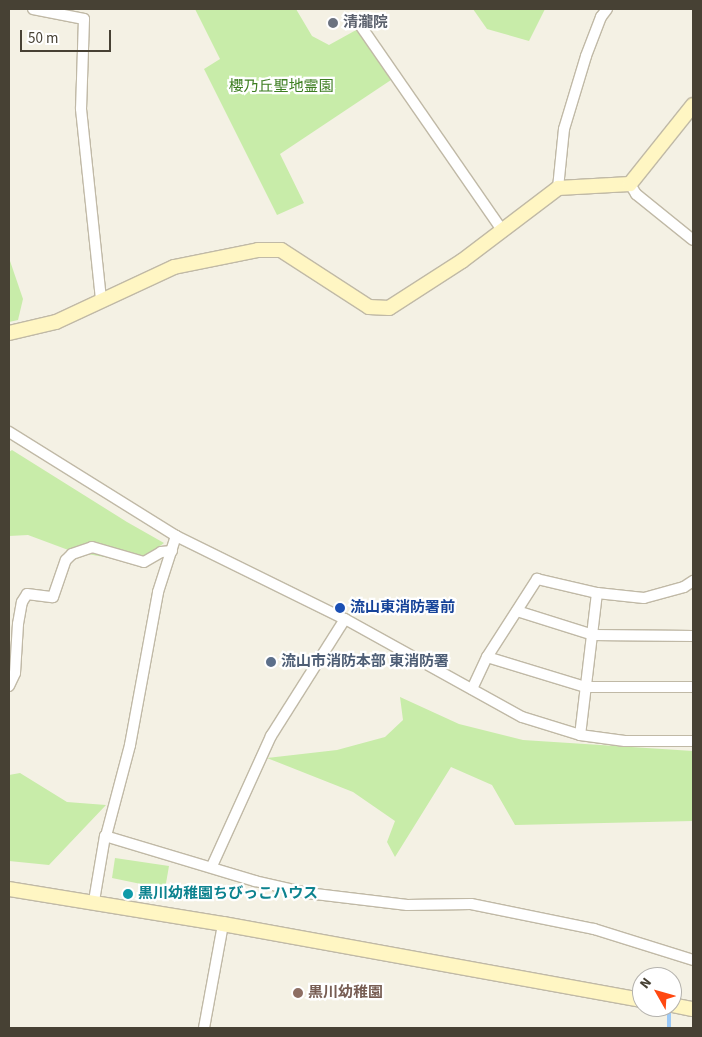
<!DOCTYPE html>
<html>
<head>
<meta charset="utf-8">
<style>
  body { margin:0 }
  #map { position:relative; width:702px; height:1037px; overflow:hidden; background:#f4f1e4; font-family:"Source Sans 3","Noto Sans JP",sans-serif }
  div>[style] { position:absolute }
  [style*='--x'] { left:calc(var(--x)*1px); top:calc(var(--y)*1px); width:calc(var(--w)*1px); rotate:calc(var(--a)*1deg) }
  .green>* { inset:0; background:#c8eca9 }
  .stream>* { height:4px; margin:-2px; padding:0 2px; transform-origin:2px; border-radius:2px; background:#9bc9f7 }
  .roads { filter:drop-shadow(1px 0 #c0b9a6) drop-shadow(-1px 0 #c0b9a6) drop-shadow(0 1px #c0b9a6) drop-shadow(0 -1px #c0b9a6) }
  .street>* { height:10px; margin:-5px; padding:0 5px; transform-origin:5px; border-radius:5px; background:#fff }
  .secondary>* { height:14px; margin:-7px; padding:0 7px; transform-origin:7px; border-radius:7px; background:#fff6c3 }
  .dots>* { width:14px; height:14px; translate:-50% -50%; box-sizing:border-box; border:2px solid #fff; border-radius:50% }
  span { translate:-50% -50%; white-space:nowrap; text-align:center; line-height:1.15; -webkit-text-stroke:4.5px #fff; paint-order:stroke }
  .worship-label { font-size:15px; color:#5b616d; font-weight:700 }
  .left { translate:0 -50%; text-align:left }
  .park-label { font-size:15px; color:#3d7e21 }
  .transit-label { font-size:15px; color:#164399; font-weight:700 }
  .service-label { font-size:15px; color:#4e5e75; font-weight:700 }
  .culture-label { font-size:15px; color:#0d838f; font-weight:700 }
  .education-label { font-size:15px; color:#785e54; font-weight:700 }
  .frame { position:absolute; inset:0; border:10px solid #474134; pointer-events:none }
  .north { position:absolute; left:632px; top:967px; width:50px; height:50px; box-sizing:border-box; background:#fff; border:1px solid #b5b3ae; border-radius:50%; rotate:308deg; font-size:14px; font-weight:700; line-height:20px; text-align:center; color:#474134 }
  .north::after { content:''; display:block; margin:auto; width:18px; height:22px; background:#ff4810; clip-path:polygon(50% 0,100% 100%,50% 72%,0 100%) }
  .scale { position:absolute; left:20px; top:30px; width:91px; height:22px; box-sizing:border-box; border:2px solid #474134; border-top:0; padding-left:6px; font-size:15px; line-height:18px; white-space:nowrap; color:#474134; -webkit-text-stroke:4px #fff; paint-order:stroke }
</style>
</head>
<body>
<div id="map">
  <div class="green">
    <i style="clip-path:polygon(195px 9px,296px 9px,312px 36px,329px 45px,358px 29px,391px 80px,280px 154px,304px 203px,277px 215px,204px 69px,220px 59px)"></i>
    <i style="clip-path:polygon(473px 9px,545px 9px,529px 41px,487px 29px)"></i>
    <i style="clip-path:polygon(9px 258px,23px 299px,18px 320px,9px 322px)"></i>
    <i style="clip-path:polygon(12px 450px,127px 522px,164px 543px,137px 563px,71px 551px,28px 535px,9px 536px,9px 452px)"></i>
    <i style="clip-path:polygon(400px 697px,459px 724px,523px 740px,693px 751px,693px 821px,515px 825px,492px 785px,451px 767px,395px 857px,387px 842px,395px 821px,353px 792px,267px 758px,337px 750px,385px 737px,403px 720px)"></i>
    <i style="clip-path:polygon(20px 773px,67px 802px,106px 805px,49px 865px,9px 861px,9px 775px)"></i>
    <i style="clip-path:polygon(115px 858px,169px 866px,165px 889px,112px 878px)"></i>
  </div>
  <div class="stream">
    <i style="--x:669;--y:1028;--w:16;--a:-90"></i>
  </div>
  <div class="roads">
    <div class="street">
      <i style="--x:33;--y:9;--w:52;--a:11.1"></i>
      <i style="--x:84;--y:19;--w:90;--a:91.9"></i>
      <i style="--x:81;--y:109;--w:192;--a:84"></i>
      <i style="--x:358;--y:22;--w:253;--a:55.3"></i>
      <i style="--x:630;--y:184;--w:12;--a:59"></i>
      <i style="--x:636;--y:194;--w:73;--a:38.9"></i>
      <i style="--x:558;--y:188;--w:59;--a:-84.2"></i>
      <i style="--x:564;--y:129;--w:76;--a:-73.2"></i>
      <i style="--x:586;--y:56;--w:42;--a:-69"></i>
      <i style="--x:601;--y:17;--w:10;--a:-53"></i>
      <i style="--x:9;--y:432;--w:197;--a:31.9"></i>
      <i style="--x:176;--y:536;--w:188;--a:26.2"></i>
      <i style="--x:345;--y:619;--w:202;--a:29"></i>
      <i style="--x:522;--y:717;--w:61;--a:17.2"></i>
      <i style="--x:580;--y:735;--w:45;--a:7.6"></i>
      <i style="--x:625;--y:741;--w:68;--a:0"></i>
      <i style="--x:597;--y:593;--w:47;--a:6.1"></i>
      <i style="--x:644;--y:598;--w:41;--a:-15.4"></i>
      <i style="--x:684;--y:587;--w:11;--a:-34"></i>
      <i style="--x:517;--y:611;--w:80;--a:17.5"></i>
      <i style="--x:593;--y:635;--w:100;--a:0.6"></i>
      <i style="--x:487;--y:657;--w:102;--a:17"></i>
      <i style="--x:585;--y:687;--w:108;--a:0"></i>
      <i style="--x:9;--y:686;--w:14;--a:-65"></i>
      <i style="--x:15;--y:673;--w:49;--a:-86.5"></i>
      <i style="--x:18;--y:624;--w:22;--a:-80"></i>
      <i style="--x:22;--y:602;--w:9;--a:-58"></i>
      <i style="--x:27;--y:594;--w:26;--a:7"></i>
      <i style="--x:53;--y:597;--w:39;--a:-71"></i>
      <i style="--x:66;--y:560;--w:8;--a:-45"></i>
      <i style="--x:72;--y:554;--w:21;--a:-19"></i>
      <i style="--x:92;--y:547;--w:54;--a:16.1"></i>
      <i style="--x:144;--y:562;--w:20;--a:-30"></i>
      <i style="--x:161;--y:552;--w:11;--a:-5"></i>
      <i style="--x:472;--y:689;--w:35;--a:-65"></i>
      <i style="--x:487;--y:657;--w:93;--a:-57.3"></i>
      <i style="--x:537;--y:579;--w:62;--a:13.1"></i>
      <i style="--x:597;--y:593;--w:143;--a:96.8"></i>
      <i style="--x:106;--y:836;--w:94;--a:-75.2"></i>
      <i style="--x:130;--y:745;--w:156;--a:-79.6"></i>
      <i style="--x:158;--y:592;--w:59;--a:-72.2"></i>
      <i style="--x:212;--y:866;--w:143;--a:-65.6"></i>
      <i style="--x:271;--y:736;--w:138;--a:-57.7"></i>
      <i style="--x:94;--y:901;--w:66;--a:-80.4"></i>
      <i style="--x:105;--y:836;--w:157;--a:16.7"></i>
      <i style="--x:255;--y:881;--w:53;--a:13"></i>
      <i style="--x:307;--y:893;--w:101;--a:6.8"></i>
      <i style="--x:407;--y:905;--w:64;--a:-0.9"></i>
      <i style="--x:471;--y:904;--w:126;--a:11.5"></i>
      <i style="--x:594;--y:929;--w:104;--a:17.4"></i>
      <i style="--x:204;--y:1028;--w:106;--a:-79.6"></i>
    </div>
    <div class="secondary">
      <i style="--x:9;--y:333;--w:48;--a:-13.2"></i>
      <i style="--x:56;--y:322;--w:130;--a:-25"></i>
      <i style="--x:174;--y:267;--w:86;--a:-11.4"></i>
      <i style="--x:258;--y:250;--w:23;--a:0"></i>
      <i style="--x:281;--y:250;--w:105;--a:32.9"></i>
      <i style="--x:369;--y:307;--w:20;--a:3"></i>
      <i style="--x:389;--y:308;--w:87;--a:-32.8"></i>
      <i style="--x:462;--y:261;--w:121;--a:-37.2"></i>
      <i style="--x:558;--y:188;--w:72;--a:-3.2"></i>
      <i style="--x:630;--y:184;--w:101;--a:-51.4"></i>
      <i style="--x:9;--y:889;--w:217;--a:9.3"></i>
      <i style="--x:223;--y:924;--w:426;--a:10.3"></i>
      <i style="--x:672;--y:1005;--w:21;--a:11"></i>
    </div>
  </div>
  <div class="dots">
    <i style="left:333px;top:23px;background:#6b7280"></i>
    <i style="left:340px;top:608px;background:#1a4fb4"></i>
    <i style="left:271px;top:662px;background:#5c6f8a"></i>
    <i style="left:128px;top:894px;background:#0f9aa8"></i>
    <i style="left:298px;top:993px;background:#8d6e63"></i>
  </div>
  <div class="worship-label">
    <span class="left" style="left:343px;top:23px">清瀧院</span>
  </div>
  <div class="park-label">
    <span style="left:281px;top:87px">櫻乃丘聖地霊園</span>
  </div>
  <div class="transit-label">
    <span class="left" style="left:350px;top:608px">流山東消防署前</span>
  </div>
  <div class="service-label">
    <span class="left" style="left:281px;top:662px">流山市消防本部 東消防署</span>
  </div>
  <div class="culture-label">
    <span class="left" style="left:138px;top:894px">黒川幼稚園ちびっこハウス</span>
  </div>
  <div class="education-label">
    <span class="left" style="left:308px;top:993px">黒川幼稚園</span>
  </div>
  <div class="frame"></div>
  <div class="north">N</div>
  <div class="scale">50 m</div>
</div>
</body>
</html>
